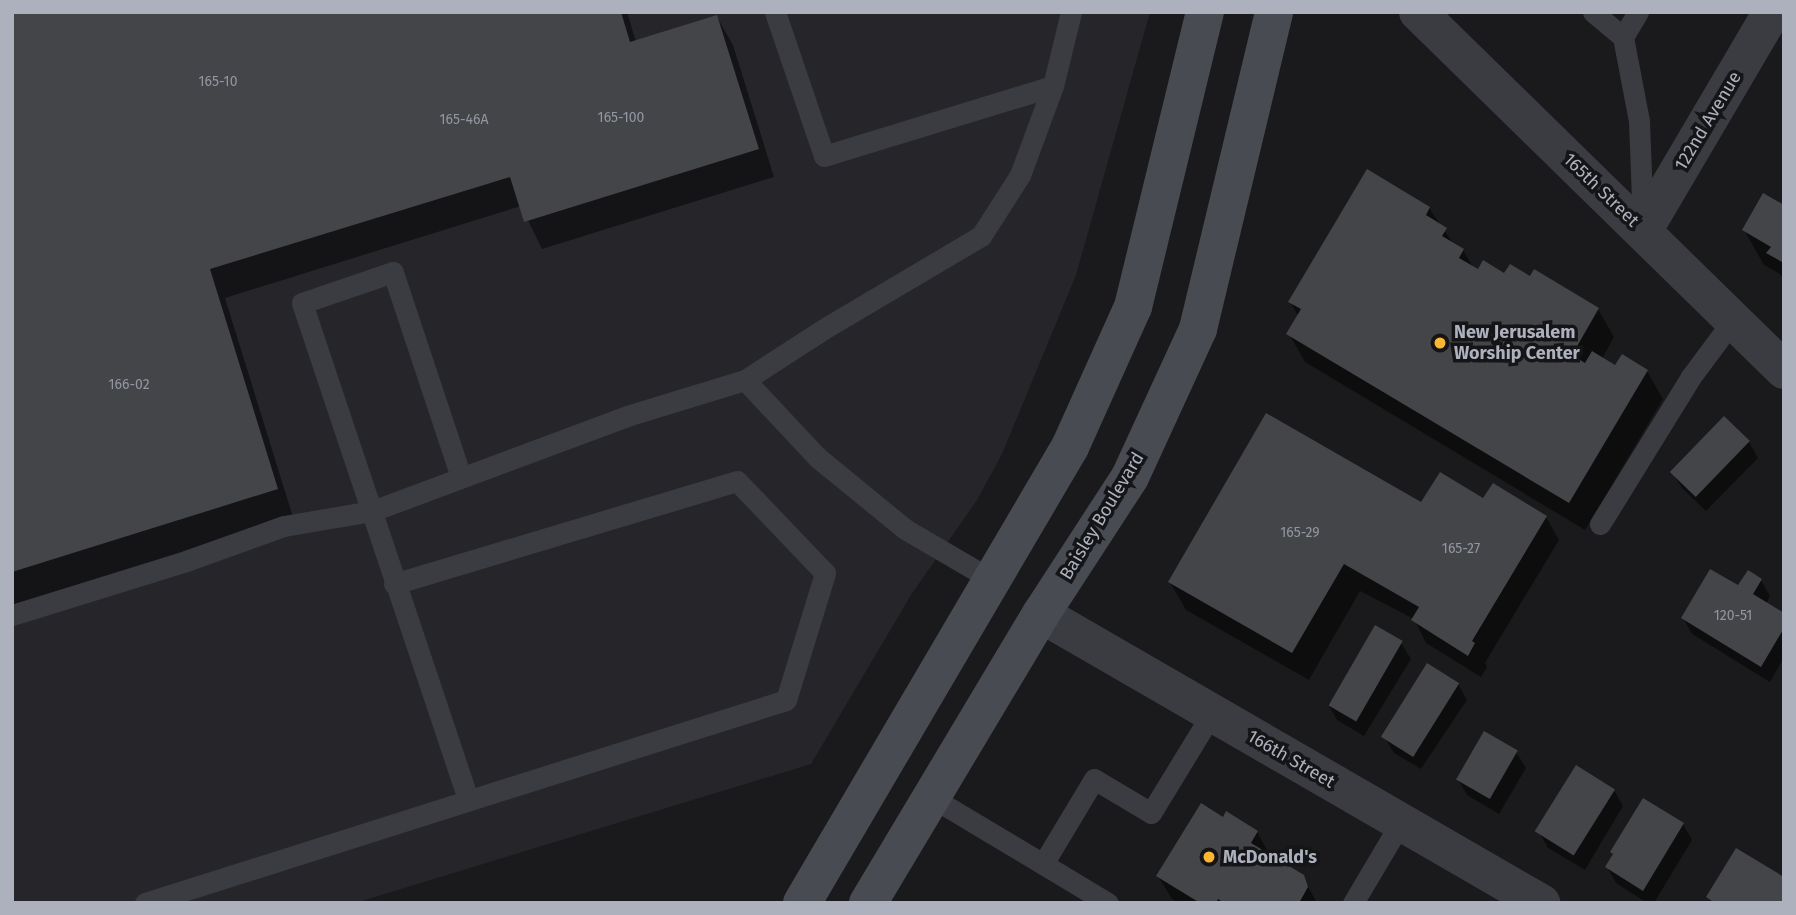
<!DOCTYPE html>
<html>
<head>
<meta charset="utf-8">
<style>
  body { margin:0 }
  #map { position:relative; width:1796px; height:915px; overflow:hidden; background:#1a1a1c; font-family:"Fira Sans",sans-serif }
  div>[style] { position:absolute }
  [style*='--x'] { left:calc(var(--x)*1px); top:calc(var(--y)*1px); width:calc(var(--w)*1px); rotate:calc(var(--a)*1deg) }
  .built>* { inset:0; background:#26262a }
  .shadow>* { inset:0; background:#0007 }
  .building>* { inset:0; background:#444549; transform-origin:0 0 }
  .service>* { height:21px; margin:-10.5px; padding:0 10.5px; transform-origin:10.5px; border-radius:10.5px; background:#3b3c42 }
  .minor>* { height:38px; margin:-19px; padding:0 19px; transform-origin:19px; border-radius:19px; background:#3b3c42 }
  .secondary>* { height:38px; margin:-19px; padding:0 19px; transform-origin:19px; border-radius:19px; background:#484b52 }
  .dots>* { width:19px; height:19px; translate:-50% -50%; box-sizing:border-box; border:4px solid #151518; border-radius:50% }
  span { translate:-50% -50%; white-space:nowrap; text-align:center; line-height:1.15; -webkit-text-stroke:7px #151518; paint-order:stroke }
  .number-label { font-size:14px; color:#9296a0 }
  .number-label span { -webkit-text-stroke-width:0 }
  .street-label { font-size:18px; color:#acb1bd }
  .poi-label { font-size:18px; color:#acb1bd; font-weight:700 }
  .left { translate:0 -50%; text-align:left }
  .frame { position:absolute; inset:0; border:14px solid #acb1bd; pointer-events:none }
</style>
</head>
<body>
<div id="map">
  <div class="built">
    <i style="clip-path:polygon(12px 12px,1150px 12px,1076px 275px,1002px 454px,977px 500px,911px 595px,811px 764px,355px 903px,12px 903px)"></i>
  </div>
  <div class="shadow">
    <i style="clip-path:polygon(12px 12px,627px 12px,636px 42px,717px 17px,733px 45px,774px 177px,542px 249px,521px 206px,225px 298px,293px 517px,12px 605px)"></i>
    <i style="clip-path:polygon(1784px 207px,1784px 280px,1780px 274px,1764px 265px,1744px 230px)"></i>
    <i style="clip-path:polygon(1429px 208px,1455px 246px,1463px 250px,1474px 269px,1505px 275px,1598px 309px,1614px 337px,1602px 359px,1616px 368px,1647px 371px,1663px 399px,1585px 530px,1305px 362px,1289px 334px,1299px 317px,1290px 302px)"></i>
    <i style="clip-path:polygon(1749px 442px,1758px 458px,1706px 511px,1682px 488px,1672px 472px)"></i>
    <i style="clip-path:polygon(1483px 500px,1546px 517px,1559px 540px,1485px 663px,1487px 667px,1481px 677px,1426px 643px,1414px 619px,1360px 591px,1309px 680px,1186px 610px,1170px 582px,1420px 503px)"></i>
    <i style="clip-path:polygon(1761px 580px,1770px 596px,1766px 604px,1784px 615px,1784px 658px,1770px 682px,1692px 634px,1683px 618px,1739px 588px)"></i>
    <i style="clip-path:polygon(1401px 643px,1411px 659px,1364px 736px,1337px 720px,1328px 704px)"></i>
    <i style="clip-path:polygon(1458px 684px,1467px 700px,1421px 769px,1394px 753px,1384px 737px)"></i>
    <i style="clip-path:polygon(1516px 752px,1526px 768px,1499px 814px,1467px 795px,1458px 779px)"></i>
    <i style="clip-path:polygon(1614px 790px,1623px 806px,1585px 870px,1548px 848px,1539px 832px)"></i>
    <i style="clip-path:polygon(1224px 819px,1257px 832px,1270px 855px,1302px 876px,1317px 903px,1177px 903px,1172px 899px,1158px 876px)"></i>
    <i style="clip-path:polygon(1683px 824px,1692px 840px,1654px 903px,1647px 903px,1616px 883px,1607px 867px)"></i>
  </div>
  <div class="building">
    <i style="clip-path:polygon(12px 12px,621px 12px,630px 42px,717px 15px,759px 149px,524px 222px,510px 177px,210px 269px,278px 489px,12px 572px)"></i>
    <i style="clip-path:polygon(1367px 169px,1430px 207px,1426px 215px,1447px 228px,1442px 236px,1464px 249px,1459px 258px,1478px 269px,1483px 260px,1504px 273px,1510px 264px,1530px 276px,1534px 269px,1599px 308px,1572px 355px,1585px 363px,1592px 351px,1615px 365px,1622px 354px,1648px 370px,1569px 503px,1286px 334px,1301px 309px,1288px 302px)"></i>
    <i style="clip-path:polygon(1763px 193px,1784px 205px,1784px 263px,1766px 253px,1771px 247px,1742px 230px)"></i>
    <i style="clip-path:polygon(1266px 413px,1421px 502px,1440px 472px,1483px 498px,1493px 483px,1547px 516px,1472px 641px,1475px 643px,1468px 656px,1411px 620px,1419px 607px,1344px 564px,1292px 653px,1168px 582px)"></i>
    <i style="left:1724px;top:416px;width:36px;height:78px;rotate:44deg"></i>
    <i style="clip-path:polygon(1710px 569px,1738px 585px,1748px 570px,1762px 579px,1753px 594px,1784px 613px,1784px 628px,1761px 667px,1681px 618px)"></i>
    <i style="left:1375px;top:625px;width:32px;height:93px;rotate:30deg"></i>
    <i style="left:1427px;top:663px;width:38px;height:87px;rotate:32deg"></i>
    <i style="left:1484px;top:731px;width:39px;height:56px;rotate:30deg"></i>
    <i style="left:1576px;top:765px;width:46px;height:78px;rotate:32deg"></i>
    <i style="clip-path:polygon(1643px 798px,1684px 823px,1643px 891px,1605px 867px,1613px 854px,1610px 852px)"></i>
    <i style="clip-path:polygon(1201px 803px,1223px 817px,1226px 811px,1258px 831px,1251px 843px,1304px 875px,1308px 887px,1299px 903px,1224px 903px,1218px 899px,1216px 903px,1200px 903px,1156px 876px)"></i>
    <i style="clip-path:polygon(1736px 848px,1784px 877px,1784px 903px,1715px 903px,1706px 897px)"></i>
  </div>
  <div class="service">
    <i style="--x:775;--y:12;--w:152;--a:71.2"></i>
    <i style="--x:824;--y:156;--w:239;--a:-17"></i>
    <i style="--x:1593;--y:12;--w:39;--a:40"></i>
    <i style="--x:1623;--y:37;--w:29;--a:-59"></i>
    <i style="--x:1623;--y:37;--w:86;--a:79.2"></i>
    <i style="--x:1639;--y:121;--w:102;--a:87.8"></i>
    <i style="--x:745;--y:380;--w:105;--a:46.9"></i>
    <i style="--x:817;--y:457;--w:114;--a:39.3"></i>
    <i style="--x:905;--y:529;--w:103;--a:30.3"></i>
    <i style="--x:461;--y:477;--w:216;--a:-108.4"></i>
    <i style="--x:393;--y:272;--w:96;--a:161.2"></i>
    <i style="--x:302;--y:303;--w:523;--a:71.5"></i>
    <i style="--x:1600;--y:524;--w:172;--a:-58.3"></i>
    <i style="--x:1690;--y:378;--w:72;--a:-53.4"></i>
    <i style="--x:12;--y:615;--w:182;--a:-17.2"></i>
    <i style="--x:186;--y:561;--w:104;--a:-19.7"></i>
    <i style="--x:284;--y:526;--w:89;--a:-9.7"></i>
    <i style="--x:372;--y:511;--w:272;--a:-20.4"></i>
    <i style="--x:627;--y:416;--w:123;--a:-17"></i>
    <i style="--x:745;--y:380;--w:98;--a:-32.9"></i>
    <i style="--x:827;--y:327;--w:179;--a:-30.6"></i>
    <i style="--x:981;--y:236;--w:72;--a:-57.4"></i>
    <i style="--x:1020;--y:175;--w:95;--a:-69.7"></i>
    <i style="--x:1053;--y:86;--w:76;--a:-76.3"></i>
    <i style="--x:931;--y:797;--w:131;--a:30.9"></i>
    <i style="--x:1043;--y:864;--w:99;--a:-59"></i>
    <i style="--x:1094;--y:779;--w:66;--a:30.8"></i>
    <i style="--x:1151;--y:813;--w:117;--a:-58.6"></i>
    <i style="--x:1043;--y:864;--w:76;--a:31"></i>
    <i style="--x:145;--y:903;--w:672;--a:-17.57"></i>
    <i style="--x:786;--y:700;--w:133;--a:-72.9"></i>
    <i style="--x:825;--y:573;--w:127;--a:-133.7"></i>
    <i style="--x:737;--y:481;--w:358;--a:163.3"></i>
    <i style="--x:1353;--y:903;--w:94;--a:-59.3"></i>
  </div>
  <div class="minor">
    <i style="--x:1418;--y:12;--w:512;--a:44.37"></i>
    <i style="--x:1643;--y:231;--w:254;--a:-59.5"></i>
    <i style="--x:1041;--y:614;--w:578;--a:30.03"></i>
  </div>
  <div class="secondary">
    <i style="--x:802;--y:903;--w:529;--a:-59.56"></i>
    <i style="--x:1070;--y:447;--w:154;--a:-65.8"></i>
    <i style="--x:1133;--y:307;--w:304;--a:-76.3"></i>
    <i style="--x:868;--y:903;--w:337;--a:-59.1"></i>
    <i style="--x:1041;--y:614;--w:163;--a:-57"></i>
    <i style="--x:1130;--y:477;--w:163;--a:-65.3"></i>
    <i style="--x:1198;--y:329;--w:326;--a:-76.5"></i>
  </div>
  <div class="dots">
    <i style="left:1440px;top:343px;background:#fdb631"></i>
    <i style="left:1209px;top:857px;background:#fdb631"></i>
  </div>
  <div class="number-label">
    <span style="left:218px;top:82px">165-10</span>
    <span style="left:621px;top:118px">165-100</span>
    <span style="left:464px;top:120px">165-46A</span>
    <span style="left:129px;top:385px">166-02</span>
    <span style="left:1300px;top:533px">165-29</span>
    <span style="left:1461px;top:549px">165-27</span>
    <span style="left:1733px;top:616px">120-51</span>
  </div>
  <div class="street-label">
    <span style="left:1708px;top:121px;rotate:-59deg">122nd Avenue</span>
    <span style="left:1601px;top:190px;rotate:44deg">165th Street</span>
    <span style="left:1102px;top:516px;rotate:-59deg">Baisley Boulevard</span>
    <span style="left:1291px;top:759px;rotate:30deg">166th Street</span>
  </div>
  <div class="poi-label">
    <span class="left" style="left:1454px;top:343px">New Jerusalem<br>Worship Center</span>
    <span class="left" style="left:1223px;top:857px">McDonald's</span>
  </div>
  <div class="frame"></div>
</div>
</body>
</html>
